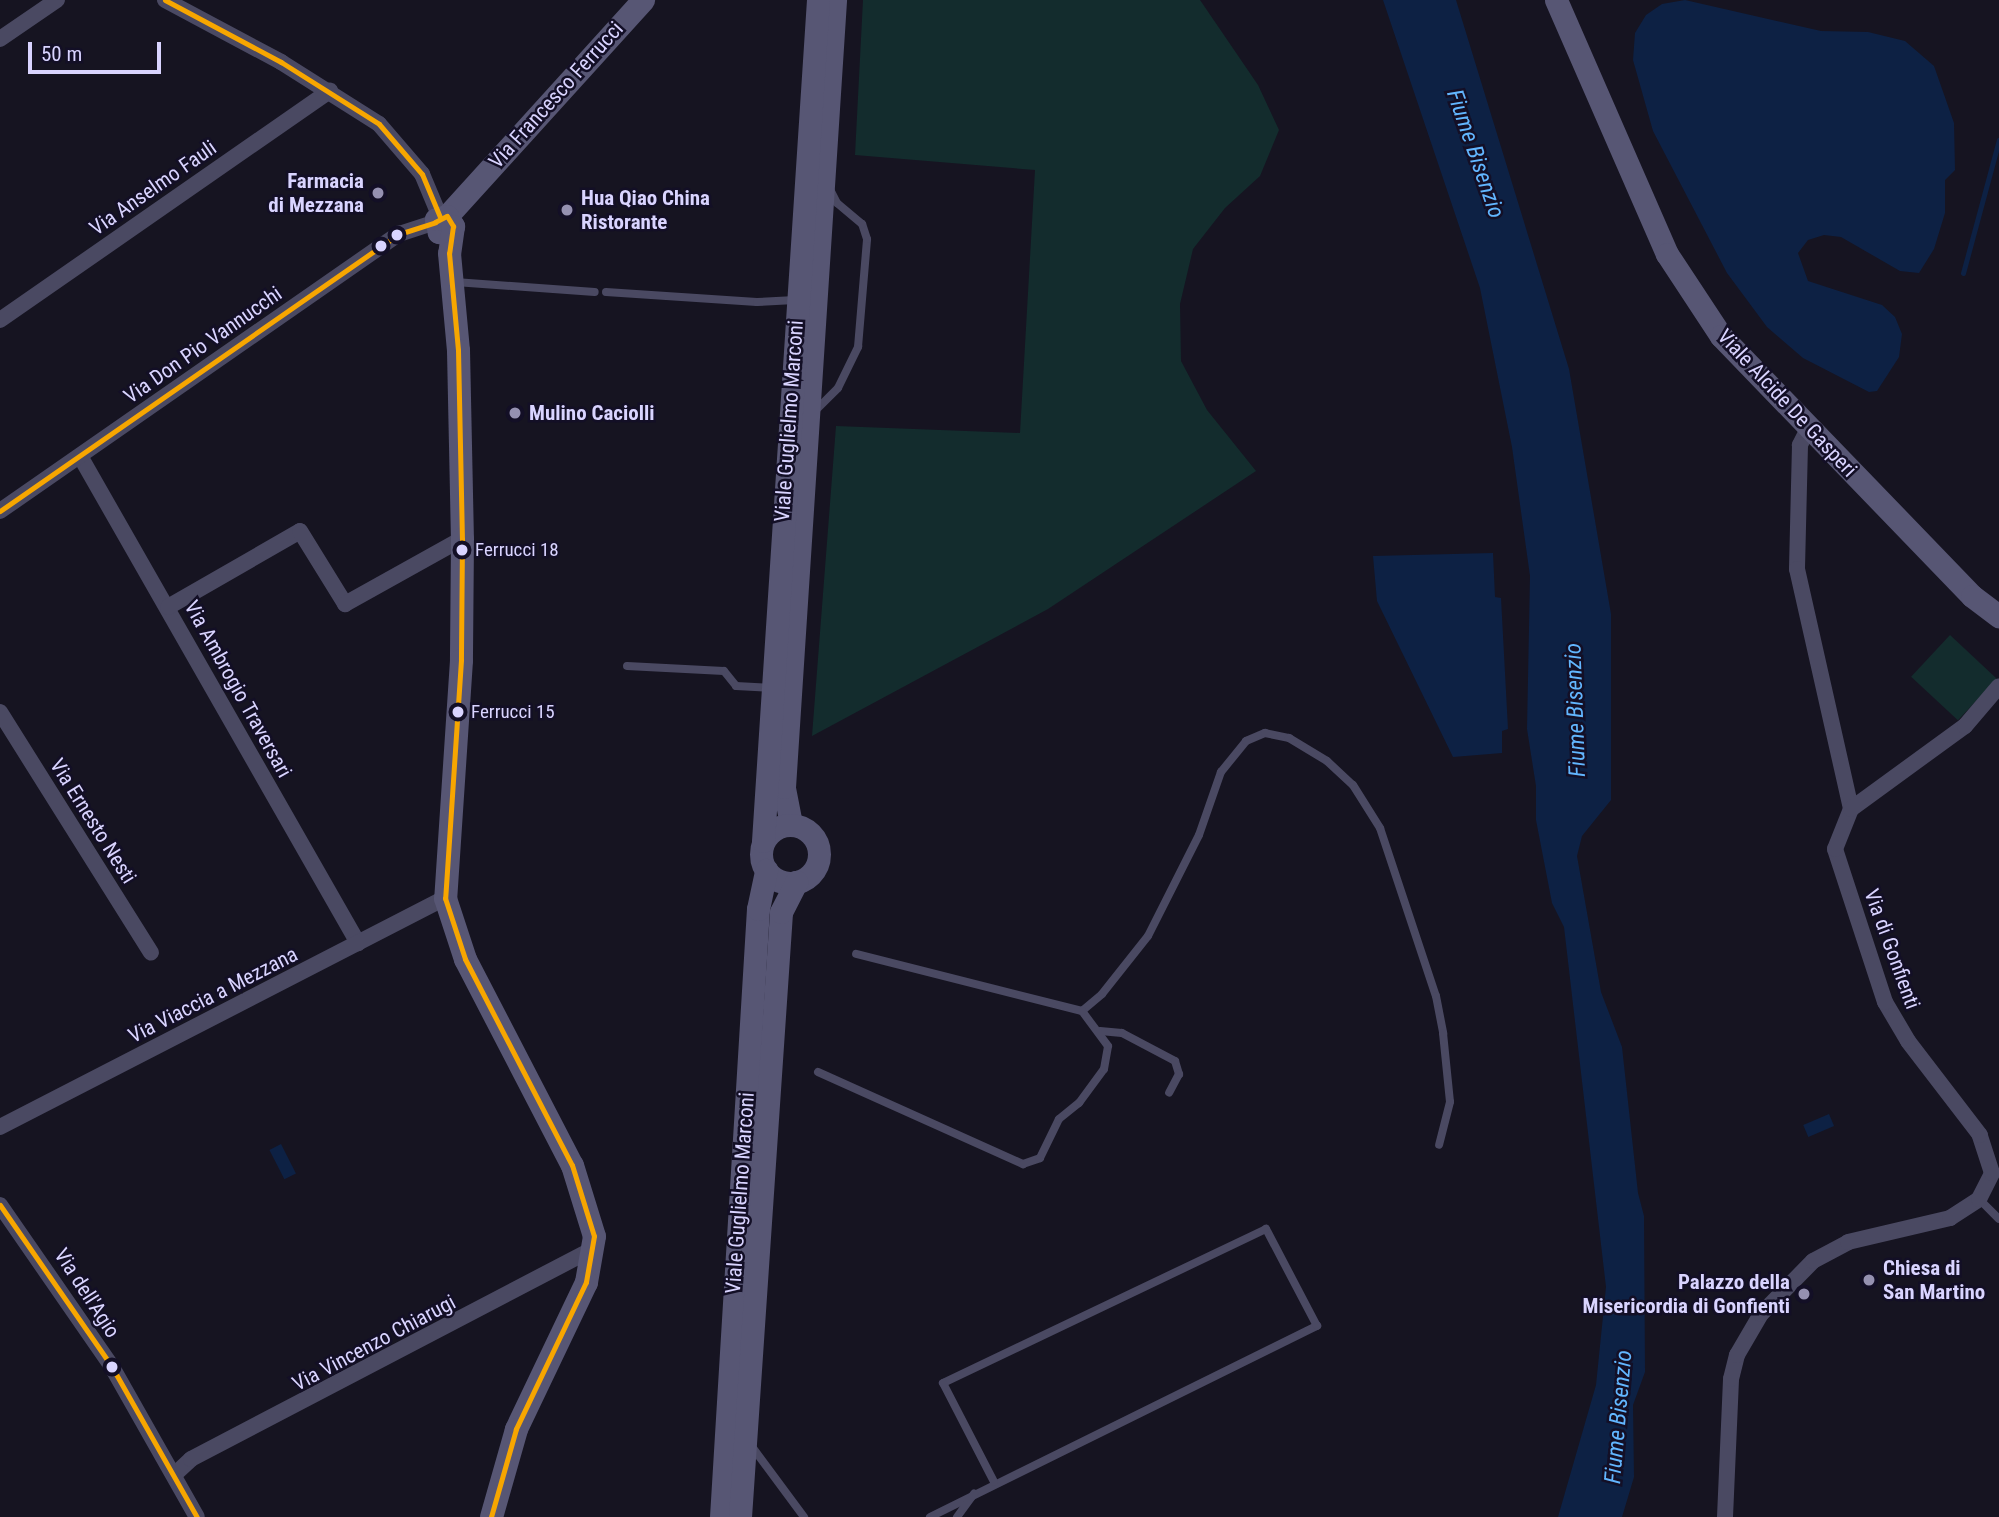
<!DOCTYPE html>
<html>
<head>
<meta charset="utf-8">
<style>
  body { margin:0 }
  #map { position:relative; width:1999px; height:1517px; overflow:hidden; background:#161421; font-family:"Roboto Condensed",sans-serif }
  div>[style] { position:absolute }
  [style*='--x'] { left:calc(var(--x)*1px); top:calc(var(--y)*1px); width:calc(var(--w)*1px); rotate:calc(var(--a)*1deg) }
  .green>* { inset:0; background:#132c2d; transform-origin:0 0 }
  .water>* { inset:0; background:#0d2144; transform-origin:0 0 }
  .stream>* { height:5px; margin:-2.5px; padding:0 2.5px; transform-origin:2.5px; border-radius:2.5px; background:#0d2144 }
  .lane>* { height:8px; margin:-4px; padding:0 4px; transform-origin:4px; border-radius:4px; background:#4a4962 }
  .street>* { height:16px; margin:-8px; padding:0 8px; transform-origin:8px; border-radius:8px; background:#4a4962 }
  .secondary>* { height:23px; margin:-11.5px; padding:0 11.5px; transform-origin:11.5px; border-radius:11.5px; background:#575674 }
  .secondary>.ring { margin:-11.5px; padding:0; box-sizing:content-box; background:none; border:23px solid #575674; border-radius:50% }
  .bus-1>* { height:5px; margin:-2.5px; padding:0 2.5px; transform-origin:2.5px; border-radius:2.5px; background:#f7a600 }
  .dots>* { width:19px; height:19px; translate:-50% -50%; box-sizing:border-box; border:4px solid #130f26; border-radius:50% }
  span { translate:-50% -50%; white-space:nowrap; text-align:center; line-height:1.15; -webkit-text-stroke:5px #130f26; paint-order:stroke }
  .bus-label { font-size:19px; color:#d9d4ff }
  .left { translate:0 -50%; text-align:left }
  .street-label { font-size:21px; color:#d9d4ff }
  .poi-label { font-size:21px; color:#d9d4ff; font-weight:700 }
  .right { translate:-100% -50%; text-align:right }
  .water-label { font-size:23px; color:#62b6ff; font-style:italic }
  .scale { position:absolute; left:28px; top:42px; width:133px; height:32px; box-sizing:border-box; border:4px solid #d9d4ff; border-top:0; padding-left:9px; font-size:21px; line-height:24px; white-space:nowrap; color:#d9d4ff; -webkit-text-stroke:5px #130f26; paint-order:stroke }
</style>
</head>
<body>
<div id="map">
  <div class="green">
    <i style="clip-path:polygon(863px 0,1200px 0,1258px 85px,1279px 130px,1260px 176px,1225px 208px,1193px 249px,1180px 304px,1181px 361px,1207px 410px,1256px 471px,1048px 609px,812px 736px,836px 426px,1020px 433px,1035px 170px,855px 155px)"></i>
    <i style="left:1950px;top:635px;width:64px;height:57px;rotate:43deg"></i>
  </div>
  <div class="water">
    <i style="clip-path:polygon(1383px 0,1456px 0,1569px 369px,1611px 614px,1611px 800px,1582px 836px,1577px 856px,1601px 992px,1622px 1047px,1638px 1193px,1644px 1216px,1645px 1372px,1633px 1405px,1634px 1477px,1622px 1517px,1558px 1517px,1596px 1385px,1606px 1287px,1564px 927px,1552px 903px,1536px 820px,1536px 786px,1527px 729px,1530px 576px,1512px 447px,1480px 288px)"></i>
    <i style="clip-path:polygon(1685px 0,1821px 31px,1868px 32px,1905px 41px,1934px 66px,1954px 123px,1955px 170px,1945px 180px,1945px 213px,1934px 249px,1919px 273px,1900px 271px,1841px 237px,1824px 235px,1808px 240px,1798px 253px,1808px 281px,1882px 305px,1895px 317px,1902px 334px,1899px 357px,1877px 391px,1869px 392px,1803px 358px,1767px 327px,1727px 273px,1653px 131px,1633px 60px,1635px 33px,1646px 15px,1662px 4px)"></i>
    <i style="clip-path:polygon(1493px 553px,1495px 597px,1501px 598px,1508px 729px,1502px 731px,1502px 753px,1453px 757px,1377px 601px,1373px 556px)"></i>
    <i style="left:1829px;top:1114px;width:13px;height:28px;rotate:67deg"></i>
    <i style="left:281px;top:1144px;width:33px;height:13px;rotate:63deg"></i>
  </div>
  <div class="stream">
    <i style="--x:1963;--y:273;--w:138;--a:-74.9"></i>
  </div>
  <div class="lane">
    <i style="--x:455;--y:282;--w:140;--a:4.1"></i>
    <i style="--x:606;--y:292;--w:151;--a:3.8"></i>
    <i style="--x:757;--y:302;--w:38;--a:-3"></i>
    <i style="--x:816;--y:410;--w:31;--a:-45"></i>
    <i style="--x:838;--y:388;--w:46;--a:-64"></i>
    <i style="--x:858;--y:347;--w:108;--a:-85.2"></i>
    <i style="--x:867;--y:239;--w:16;--a:-108"></i>
    <i style="--x:862;--y:224;--w:33;--a:-140"></i>
    <i style="--x:837;--y:203;--w:16;--a:-117"></i>
    <i style="--x:627;--y:666;--w:97;--a:3"></i>
    <i style="--x:724;--y:671;--w:19;--a:51"></i>
    <i style="--x:736;--y:686;--w:35;--a:3"></i>
    <i style="--x:1082;--y:1011;--w:26;--a:-40"></i>
    <i style="--x:1102;--y:994;--w:74;--a:-51.6"></i>
    <i style="--x:1148;--y:936;--w:113;--a:-63.2"></i>
    <i style="--x:1199;--y:835;--w:67;--a:-70.8"></i>
    <i style="--x:1221;--y:772;--w:40;--a:-51"></i>
    <i style="--x:1246;--y:741;--w:21;--a:-23"></i>
    <i style="--x:1265;--y:733;--w:25;--a:12"></i>
    <i style="--x:1289;--y:738;--w:44;--a:31.2"></i>
    <i style="--x:1327;--y:761;--w:35;--a:43"></i>
    <i style="--x:1353;--y:785;--w:51;--a:57.9"></i>
    <i style="--x:1380;--y:828;--w:177;--a:71.6"></i>
    <i style="--x:1436;--y:996;--w:38;--a:79"></i>
    <i style="--x:1443;--y:1033;--w:69;--a:84.2"></i>
    <i style="--x:1450;--y:1102;--w:44;--a:104.3"></i>
    <i style="--x:1100;--y:1031;--w:22;--a:5"></i>
    <i style="--x:1122;--y:1033;--w:60;--a:27.8"></i>
    <i style="--x:1175;--y:1061;--w:14;--a:73"></i>
    <i style="--x:1179;--y:1074;--w:21;--a:118"></i>
    <i style="--x:818;--y:1072;--w:225;--a:24.2"></i>
    <i style="--x:1023;--y:1164;--w:18;--a:-19"></i>
    <i style="--x:1040;--y:1158;--w:43;--a:-64"></i>
    <i style="--x:1059;--y:1119;--w:26;--a:-39"></i>
    <i style="--x:1079;--y:1103;--w:42;--a:-53.7"></i>
    <i style="--x:1104;--y:1069;--w:23;--a:-80"></i>
    <i style="--x:1108;--y:1046;--w:44;--a:-126.6"></i>
    <i style="--x:1082;--y:1011;--w:233;--a:-165.8"></i>
    <i style="--x:1979;--y:1199;--w:28;--a:45"></i>
    <i style="--x:750;--y:1444;--w:91;--a:53.5"></i>
    <i style="--x:930;--y:1517;--w:432;--a:-26.3"></i>
    <i style="--x:1317;--y:1326;--w:110;--a:-117.7"></i>
    <i style="--x:1266;--y:1229;--w:358;--a:154.5"></i>
    <i style="--x:943;--y:1383;--w:111;--a:62.7"></i>
    <i style="--x:957;--y:1517;--w:29;--a:-54"></i>
  </div>
  <div class="street">
    <i style="--x:165;--y:0;--w:132;--a:28.1"></i>
    <i style="--x:281;--y:62;--w:116;--a:32.3"></i>
    <i style="--x:379;--y:124;--w:66;--a:49.3"></i>
    <i style="--x:422;--y:174;--w:47;--a:67.3"></i>
    <i style="--x:0;--y:39;--w:69;--a:-34.4"></i>
    <i style="--x:0;--y:320;--w:402;--a:-34.8"></i>
    <i style="--x:1808;--y:429;--w:18;--a:117"></i>
    <i style="--x:1800;--y:445;--w:124;--a:91.4"></i>
    <i style="--x:1797;--y:569;--w:246;--a:77.3"></i>
    <i style="--x:80;--y:456;--w:561;--a:60.28"></i>
    <i style="--x:0;--y:511;--w:486;--a:-34.8"></i>
    <i style="--x:399;--y:234;--w:38;--a:-18"></i>
    <i style="--x:168;--y:607;--w:152;--a:-29.9"></i>
    <i style="--x:300;--y:531;--w:86;--a:58.3"></i>
    <i style="--x:345;--y:604;--w:134;--a:-29.1"></i>
    <i style="--x:0;--y:712;--w:284;--a:57.9"></i>
    <i style="--x:0;--y:1127;--w:500;--a:-27.23"></i>
    <i style="--x:0;--y:1205;--w:197;--a:55.3"></i>
    <i style="--x:112;--y:1367;--w:172;--a:60.5"></i>
    <i style="--x:174;--y:1475;--w:23;--a:-43"></i>
    <i style="--x:191;--y:1459;--w:456;--a:-27.6"></i>
    <i style="--x:1725;--y:1517;--w:138;--a:-87.5"></i>
    <i style="--x:1731;--y:1379;--w:25;--a:-76"></i>
    <i style="--x:1737;--y:1355;--w:48;--a:-59.7"></i>
    <i style="--x:1761;--y:1314;--w:74;--a:-45.5"></i>
    <i style="--x:1813;--y:1261;--w:40;--a:-28"></i>
    <i style="--x:1848;--y:1242;--w:105;--a:-13.2"></i>
    <i style="--x:1950;--y:1218;--w:35;--a:-33"></i>
    <i style="--x:1979;--y:1199;--w:29;--a:-63"></i>
    <i style="--x:1992;--y:1173;--w:40;--a:-108"></i>
    <i style="--x:1980;--y:1135;--w:118;--a:-127.5"></i>
    <i style="--x:1908;--y:1041;--w:45;--a:-120.5"></i>
    <i style="--x:1885;--y:1002;--w:161;--a:-108.1"></i>
    <i style="--x:1835;--y:849;--w:43;--a:-68.2"></i>
    <i style="--x:1851;--y:809;--w:141;--a:-36.1"></i>
    <i style="--x:1965;--y:726;--w:52;--a:-49.6"></i>
  </div>
  <div class="secondary">
    <i style="--x:1556;--y:0;--w:277;--a:66.4"></i>
    <i style="--x:1667;--y:254;--w:98;--a:56.6"></i>
    <i style="--x:1721;--y:336;--w:361;--a:46"></i>
    <i style="--x:1972;--y:596;--w:34;--a:37"></i>
    <i style="--x:447;--y:216;--w:292;--a:-47.8"></i>
    <i style="--x:452;--y:228;--w:14;--a:163"></i>
    <i style="--x:439;--y:232;--w:13;--a:-103"></i>
    <i style="--x:436;--y:219;--w:11;--a:-15"></i>
    <i style="--x:447;--y:216;--w:12;--a:59"></i>
    <i style="--x:453;--y:226;--w:27;--a:98"></i>
    <i style="--x:449;--y:253;--w:97;--a:84.7"></i>
    <i style="--x:458;--y:350;--w:189;--a:88.8"></i>
    <i style="--x:462;--y:539;--w:121;--a:90.5"></i>
    <i style="--x:461;--y:660;--w:239;--a:93.8"></i>
    <i style="--x:445;--y:898;--w:64;--a:71.8"></i>
    <i style="--x:465;--y:959;--w:232;--a:62.6"></i>
    <i style="--x:572;--y:1165;--w:74;--a:72.8"></i>
    <i style="--x:594;--y:1236;--w:47;--a:99.9"></i>
    <i style="--x:586;--y:1282;--w:163;--a:115.5"></i>
    <i style="--x:516;--y:1429;--w:91;--a:105.9"></i>
    <i style="--x:791;--y:824;--w:38;--a:-101"></i>
    <i style="--x:784;--y:787;--w:789;--a:-86.29"></i>
    <i class="ring" style="left:761px;top:825px;width:35px;height:35px"></i>
    <i style="--x:763;--y:841;--w:843;--a:-86.26"></i>
    <i style="--x:721;--y:1517;--w:609;--a:-86.52"></i>
    <i style="--x:758;--y:909;--w:40;--a:-78"></i>
    <i style="--x:740;--y:1517;--w:606;--a:-86.12"></i>
    <i style="--x:781;--y:912;--w:34;--a:-63"></i>
  </div>
  <div class="bus-1">
    <i style="--x:165;--y:0;--w:132;--a:28.1"></i>
    <i style="--x:281;--y:62;--w:116;--a:32.3"></i>
    <i style="--x:379;--y:124;--w:66;--a:49.3"></i>
    <i style="--x:422;--y:174;--w:47;--a:67.3"></i>
    <i style="--x:435;--y:222;--w:13;--a:-27"></i>
    <i style="--x:447;--y:216;--w:12;--a:59"></i>
    <i style="--x:453;--y:226;--w:27;--a:98"></i>
    <i style="--x:449;--y:253;--w:97;--a:84.7"></i>
    <i style="--x:458;--y:350;--w:189;--a:88.8"></i>
    <i style="--x:462;--y:539;--w:121;--a:90.5"></i>
    <i style="--x:461;--y:660;--w:239;--a:93.8"></i>
    <i style="--x:445;--y:898;--w:64;--a:71.8"></i>
    <i style="--x:465;--y:959;--w:232;--a:62.6"></i>
    <i style="--x:572;--y:1165;--w:74;--a:72.8"></i>
    <i style="--x:594;--y:1236;--w:47;--a:99.9"></i>
    <i style="--x:586;--y:1282;--w:163;--a:115.5"></i>
    <i style="--x:516;--y:1429;--w:91;--a:105.9"></i>
    <i style="--x:0;--y:511;--w:486;--a:-34.8"></i>
    <i style="--x:399;--y:234;--w:38;--a:-18"></i>
    <i style="--x:0;--y:1205;--w:197;--a:55.3"></i>
    <i style="--x:112;--y:1367;--w:172;--a:60.5"></i>
  </div>
  <div class="dots">
    <i style="left:378px;top:193px;background:#9591b1"></i>
    <i style="left:567px;top:210px;background:#9591b1"></i>
    <i style="left:397px;top:235px;background:#d9d4ff"></i>
    <i style="left:381px;top:246px;background:#d9d4ff"></i>
    <i style="left:515px;top:413px;background:#9591b1"></i>
    <i style="left:462px;top:550px;background:#d9d4ff"></i>
    <i style="left:458px;top:712px;background:#d9d4ff"></i>
    <i style="left:1869px;top:1280px;background:#9591b1"></i>
    <i style="left:1804px;top:1294px;background:#9591b1"></i>
    <i style="left:112px;top:1367px;background:#d9d4ff"></i>
  </div>
  <div class="bus-label">
    <span class="left" style="left:475px;top:550px">Ferrucci 18</span>
    <span class="left" style="left:471px;top:712px">Ferrucci 15</span>
  </div>
  <div class="street-label">
    <span style="left:556px;top:95px;rotate:-48deg">Via Francesco Ferrucci</span>
    <span style="left:153px;top:188px;rotate:-35deg">Via Anselmo Fauli</span>
    <span style="left:203px;top:345px;rotate:-35deg">Via Don Pio Vannucchi</span>
    <span style="left:1787px;top:403px;rotate:47deg">Viale Alcide De Gasperi</span>
    <span style="left:789px;top:421px;rotate:-86deg">Viale Guglielmo Marconi</span>
    <span style="left:238px;top:689px;rotate:61deg">Via Ambrogio Traversari</span>
    <span style="left:93px;top:821px;rotate:58deg">Via Ernesto Nesti</span>
    <span style="left:1892px;top:949px;rotate:70deg">Via di Gonfienti</span>
    <span style="left:213px;top:995px;rotate:-27deg">Via Viaccia a Mezzana</span>
    <span style="left:740px;top:1193px;rotate:-86deg">Viale Guglielmo Marconi</span>
    <span style="left:87px;top:1293px;rotate:57deg">Via dell'Agio</span>
    <span style="left:374px;top:1343px;rotate:-28deg">Via Vincenzo Chiarugi</span>
  </div>
  <div class="poi-label">
    <span class="right" style="left:364px;top:193px">Farmacia<br>di Mezzana</span>
    <span class="left" style="left:581px;top:210px">Hua Qiao China<br>Ristorante</span>
    <span class="left" style="left:529px;top:413px">Mulino Caciolli</span>
    <span class="left" style="left:1883px;top:1280px">Chiesa di<br>San Martino</span>
    <span class="right" style="left:1790px;top:1294px">Palazzo della<br>Misericordia di Gonfienti</span>
  </div>
  <div class="water-label">
    <span style="left:1475px;top:154px;rotate:71deg">Fiume Bisenzio</span>
    <span style="left:1576px;top:710px;rotate:-92deg">Fiume Bisenzio</span>
    <span style="left:1619px;top:1417px;rotate:-85deg">Fiume Bisenzio</span>
  </div>
  <div class="scale">50 m</div>
</div>
</body>
</html>
